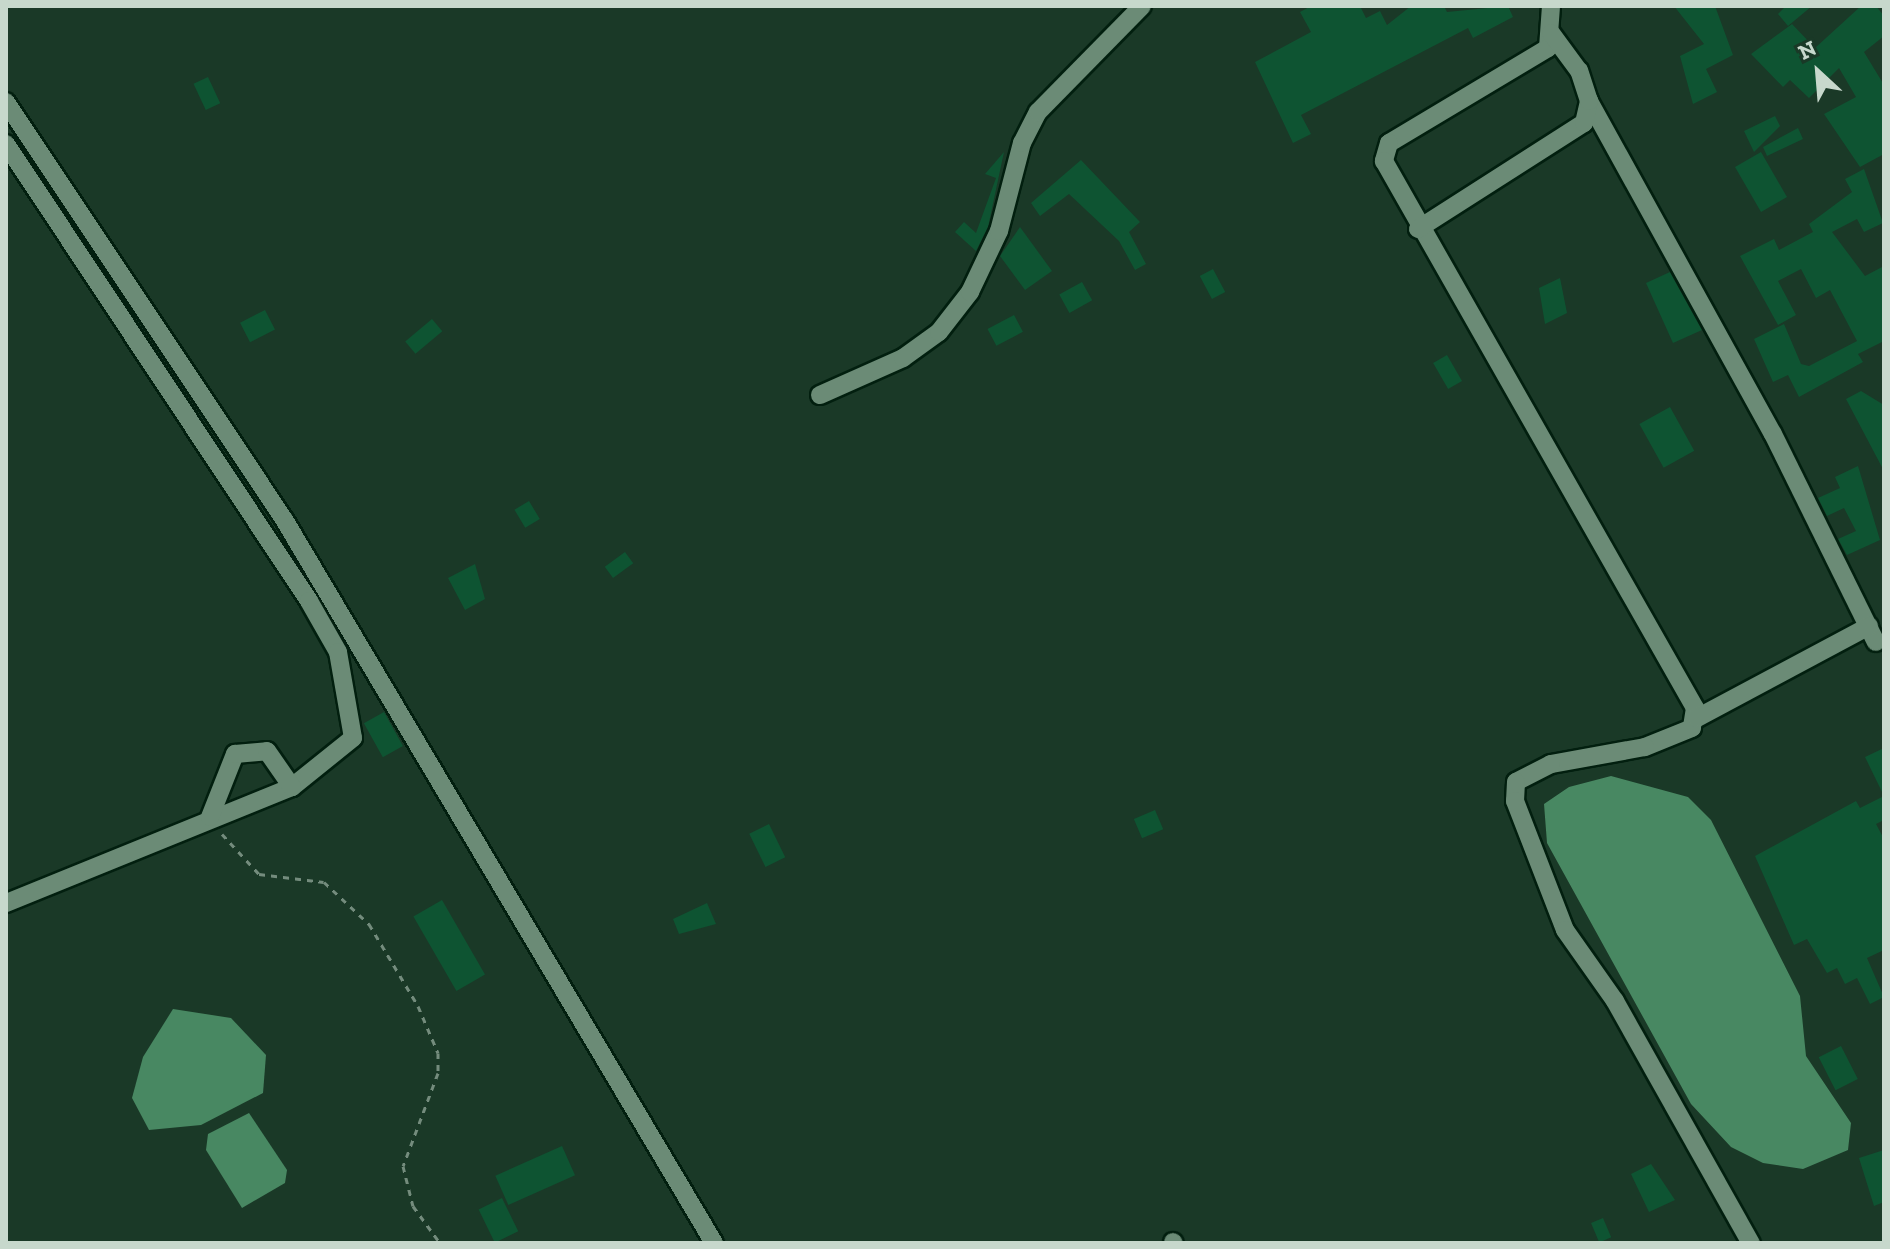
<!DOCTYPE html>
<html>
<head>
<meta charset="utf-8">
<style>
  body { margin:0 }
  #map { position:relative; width:1890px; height:1249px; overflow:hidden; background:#1a3927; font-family:"Zilla Slab",serif }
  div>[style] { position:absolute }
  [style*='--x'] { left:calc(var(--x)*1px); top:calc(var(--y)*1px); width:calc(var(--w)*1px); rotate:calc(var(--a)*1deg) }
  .water>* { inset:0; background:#488862 }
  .building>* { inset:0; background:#0e5432; transform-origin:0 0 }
  .path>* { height:3px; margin-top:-1.5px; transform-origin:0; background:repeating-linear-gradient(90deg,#748c7d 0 6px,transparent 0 12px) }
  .roads { filter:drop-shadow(2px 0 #021f0f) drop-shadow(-2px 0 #021f0f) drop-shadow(0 2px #021f0f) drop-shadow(0 -2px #021f0f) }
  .minor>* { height:18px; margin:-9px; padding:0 9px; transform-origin:9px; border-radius:9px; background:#6b8b76 }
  span { translate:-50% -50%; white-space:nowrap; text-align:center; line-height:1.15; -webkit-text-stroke:8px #1a3927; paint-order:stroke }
  .frame { position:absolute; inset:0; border:8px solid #c7d8cc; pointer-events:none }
  .north { position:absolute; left:1778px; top:32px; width:80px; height:80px; -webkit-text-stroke:6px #1a3927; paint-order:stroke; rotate:334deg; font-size:22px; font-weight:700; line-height:32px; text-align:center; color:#c7d8cc }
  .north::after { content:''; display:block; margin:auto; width:28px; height:36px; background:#c7d8cc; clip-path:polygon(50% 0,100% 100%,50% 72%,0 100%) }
</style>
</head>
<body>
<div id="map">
  <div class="water">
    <i style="clip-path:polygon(1611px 776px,1688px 797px,1711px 820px,1800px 996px,1806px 1056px,1851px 1123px,1848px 1150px,1803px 1169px,1763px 1163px,1731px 1147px,1691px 1104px,1547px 843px,1544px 804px,1569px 787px)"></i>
    <i style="clip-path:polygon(173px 1009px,231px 1018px,266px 1055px,263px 1093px,201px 1125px,149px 1130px,132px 1098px,143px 1057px)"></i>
    <i style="clip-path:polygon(249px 1113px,287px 1170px,285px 1183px,242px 1208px,206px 1150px,208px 1134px)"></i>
  </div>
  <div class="building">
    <i style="clip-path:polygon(1311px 6px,1360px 6px,1366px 18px,1380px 11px,1387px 25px,1411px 6px,1444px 6px,1447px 12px,1508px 6px,1513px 17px,1473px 38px,1468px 28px,1301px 115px,1311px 134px,1293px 143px,1255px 62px,1311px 32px,1300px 12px)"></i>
    <i style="clip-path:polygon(1674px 6px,1715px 6px,1733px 55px,1706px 69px,1717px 92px,1693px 104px,1680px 56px,1704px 44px)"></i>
    <i style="clip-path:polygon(1786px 6px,1812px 6px,1788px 26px,1778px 14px)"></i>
    <i style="clip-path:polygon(1861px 6px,1876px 6px,1884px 16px,1884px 36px,1864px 52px,1884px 85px,1884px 154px,1860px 167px,1824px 114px,1856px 97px,1839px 68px,1809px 98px,1790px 80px,1783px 87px,1751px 54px,1792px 24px,1815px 48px)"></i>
    <i style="left:208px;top:77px;width:29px;height:16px;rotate:65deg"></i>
    <i style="clip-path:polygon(1775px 116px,1780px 126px,1754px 152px,1744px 131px)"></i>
    <i style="clip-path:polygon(1798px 128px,1803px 139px,1767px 156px,1763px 147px)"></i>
    <i style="clip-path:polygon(1004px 152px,988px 227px,976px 251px,955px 232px,964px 222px,976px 233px,996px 178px,985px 174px)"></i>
    <i style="left:1761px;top:152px;width:52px;height:30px;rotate:60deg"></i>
    <i style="clip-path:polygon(1081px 160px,1140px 222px,1129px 232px,1146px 264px,1135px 270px,1119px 241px,1069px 194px,1040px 216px,1031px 203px)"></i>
    <i style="clip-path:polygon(1864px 169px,1883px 223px,1864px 232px,1857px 219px,1832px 232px,1865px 276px,1884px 266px,1884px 341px,1858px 354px,1863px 362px,1799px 397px,1788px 375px,1773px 382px,1754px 339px,1784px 324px,1801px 364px,1809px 366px,1857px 341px,1830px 290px,1816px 298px,1801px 269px,1778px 281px,1796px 315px,1778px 325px,1740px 256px,1774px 239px,1779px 250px,1813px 232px,1809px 224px,1852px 192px,1845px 179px)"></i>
    <i style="clip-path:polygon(1020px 227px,1052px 271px,1025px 290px,1000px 256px)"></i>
    <i style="left:1213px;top:269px;width:26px;height:15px;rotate:62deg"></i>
    <i style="clip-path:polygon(1670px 272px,1702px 330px,1673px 343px,1646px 283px)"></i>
    <i style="clip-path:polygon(1560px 278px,1567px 313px,1545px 324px,1539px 288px)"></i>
    <i style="left:1082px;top:282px;width:21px;height:26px;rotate:61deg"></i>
    <i style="left:265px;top:310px;width:22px;height:28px;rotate:63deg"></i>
    <i style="left:1014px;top:315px;width:19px;height:30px;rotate:62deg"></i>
    <i style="left:432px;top:319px;width:16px;height:35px;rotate:50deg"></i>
    <i style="left:1447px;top:355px;width:30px;height:16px;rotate:60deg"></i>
    <i style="clip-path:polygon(1861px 391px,1884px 405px,1884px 471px,1846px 399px)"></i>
    <i style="left:1670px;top:407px;width:50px;height:35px;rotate:61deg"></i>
    <i style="clip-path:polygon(1858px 466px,1880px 540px,1847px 555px,1838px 539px,1856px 531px,1844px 508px,1827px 516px,1818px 498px,1840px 488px,1835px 477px)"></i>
    <i style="left:529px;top:501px;width:21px;height:17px;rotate:59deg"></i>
    <i style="left:625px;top:552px;width:14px;height:25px;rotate:54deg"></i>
    <i style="clip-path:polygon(475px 564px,485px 599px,465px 610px,448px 578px)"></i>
    <i style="left:384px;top:712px;width:39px;height:23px;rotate:61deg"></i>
    <i style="clip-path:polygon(1884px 748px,1884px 796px,1865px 757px)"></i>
    <i style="clip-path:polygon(1884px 796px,1884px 820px,1876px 824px,1884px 839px,1884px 950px,1867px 958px,1884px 997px,1870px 1004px,1857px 978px,1845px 984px,1837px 968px,1827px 973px,1807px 939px,1794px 945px,1755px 856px,1856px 801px,1860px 808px)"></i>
    <i style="left:1155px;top:810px;width:21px;height:23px;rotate:67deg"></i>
    <i style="left:769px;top:824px;width:37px;height:22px;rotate:64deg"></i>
    <i style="left:442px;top:900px;width:86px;height:33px;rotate:60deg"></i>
    <i style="clip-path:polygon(707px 903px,716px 924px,679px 934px,673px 919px)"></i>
    <i style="left:1841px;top:1046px;width:37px;height:25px;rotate:63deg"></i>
    <i style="left:562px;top:1146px;width:32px;height:73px;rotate:66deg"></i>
    <i style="clip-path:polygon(1884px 1150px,1884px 1202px,1874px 1206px,1859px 1158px)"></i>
    <i style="clip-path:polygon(1651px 1164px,1675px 1200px,1649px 1212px,1631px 1174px)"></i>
    <i style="left:502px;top:1198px;width:37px;height:26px;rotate:64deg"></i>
    <i style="left:1603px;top:1218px;width:21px;height:13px;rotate:67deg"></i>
  </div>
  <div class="path">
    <i style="--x:222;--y:834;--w:54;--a:47.2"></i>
    <i style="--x:259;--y:874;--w:65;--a:7"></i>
    <i style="--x:324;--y:882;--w:62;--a:43"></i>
    <i style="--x:369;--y:924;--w:96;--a:59.1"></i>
    <i style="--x:418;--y:1006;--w:51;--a:66.9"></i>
    <i style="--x:438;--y:1053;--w:20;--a:90"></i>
    <i style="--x:438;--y:1073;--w:99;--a:110.6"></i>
    <i style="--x:403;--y:1166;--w:41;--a:76"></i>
    <i style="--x:413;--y:1206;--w:46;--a:53.9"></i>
  </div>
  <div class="roads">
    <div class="minor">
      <i style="--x:1551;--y:6;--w:42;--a:94.1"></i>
      <i style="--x:1548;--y:48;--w:185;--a:149.1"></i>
      <i style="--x:1389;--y:143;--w:19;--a:106"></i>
      <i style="--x:1384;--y:161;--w:629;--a:60.38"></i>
      <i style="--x:1695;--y:708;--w:20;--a:99"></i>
      <i style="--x:1692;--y:728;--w:51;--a:158"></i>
      <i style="--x:1645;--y:747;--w:96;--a:169.7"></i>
      <i style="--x:1551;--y:764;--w:39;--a:153"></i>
      <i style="--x:1516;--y:782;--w:19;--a:93"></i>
      <i style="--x:1515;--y:801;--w:138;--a:68.8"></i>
      <i style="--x:1565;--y:930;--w:87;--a:54.8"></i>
      <i style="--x:1615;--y:1001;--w:278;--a:60.7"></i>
      <i style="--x:1589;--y:101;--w:380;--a:61.1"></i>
      <i style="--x:1773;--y:434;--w:232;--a:63.7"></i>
      <i style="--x:6;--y:102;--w:503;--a:56.34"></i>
      <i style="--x:285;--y:521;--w:840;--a:59.28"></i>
      <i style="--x:6;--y:144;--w:548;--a:56.45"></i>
      <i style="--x:309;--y:601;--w:59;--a:60.4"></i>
      <i style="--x:338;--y:652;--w:87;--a:80.1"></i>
      <i style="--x:353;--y:738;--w:78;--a:141.2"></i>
      <i style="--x:292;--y:787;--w:309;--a:157.9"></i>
      <i style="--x:1418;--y:229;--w:197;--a:-32.6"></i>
      <i style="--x:1584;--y:123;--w:23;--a:-77"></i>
      <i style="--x:1589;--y:101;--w:32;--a:-108"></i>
      <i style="--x:1579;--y:71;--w:47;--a:-126.4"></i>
      <i style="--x:820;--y:395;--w:91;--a:-24"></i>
      <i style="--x:903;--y:358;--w:44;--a:-35.8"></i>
      <i style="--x:939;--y:332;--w:51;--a:-52.2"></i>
      <i style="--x:970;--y:292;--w:68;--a:-64.6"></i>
      <i style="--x:999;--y:231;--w:91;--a:-75.4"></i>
      <i style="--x:1022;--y:143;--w:35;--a:-63"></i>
      <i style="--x:1038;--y:112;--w:148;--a:-45.5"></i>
      <i style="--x:1697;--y:718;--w:195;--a:-28.1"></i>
      <i style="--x:210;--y:817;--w:68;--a:-68.4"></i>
      <i style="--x:235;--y:754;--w:32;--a:-5"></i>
      <i style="--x:267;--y:751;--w:44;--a:55.2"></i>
      <i style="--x:1173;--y:1242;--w:1;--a:45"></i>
    </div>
  </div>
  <div class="frame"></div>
  <div class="north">N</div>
</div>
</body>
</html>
